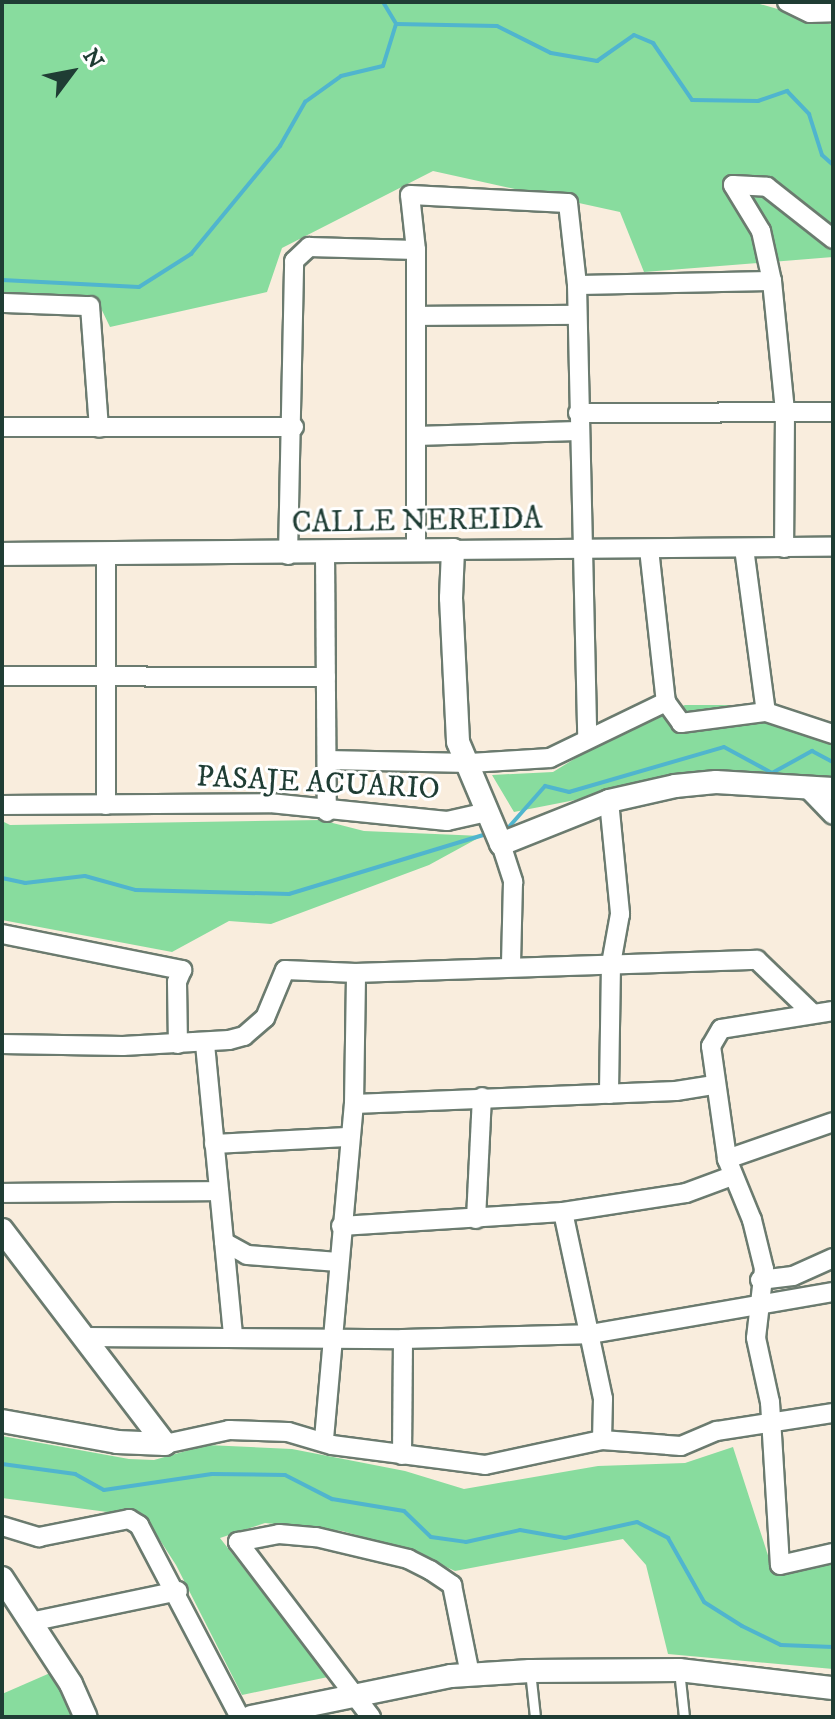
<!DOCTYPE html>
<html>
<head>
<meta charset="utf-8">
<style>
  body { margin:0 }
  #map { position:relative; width:835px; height:1719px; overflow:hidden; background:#f9eddd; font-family:"IM FELL DW Pica",serif }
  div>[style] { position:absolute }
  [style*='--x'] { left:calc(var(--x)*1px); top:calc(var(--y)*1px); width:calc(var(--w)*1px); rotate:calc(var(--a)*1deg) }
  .green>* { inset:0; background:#88dc9e }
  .stream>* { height:4px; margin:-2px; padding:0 2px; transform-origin:2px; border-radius:2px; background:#50b5ce }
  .roads { filter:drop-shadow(2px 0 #6b7b6f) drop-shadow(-2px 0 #6b7b6f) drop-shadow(0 2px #6b7b6f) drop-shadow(0 -2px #6b7b6f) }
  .service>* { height:9px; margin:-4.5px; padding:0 4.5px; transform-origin:4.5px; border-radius:4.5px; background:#fff }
  .minor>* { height:18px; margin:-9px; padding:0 9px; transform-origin:9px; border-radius:9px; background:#fff }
  .tertiary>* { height:22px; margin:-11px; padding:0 11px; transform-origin:11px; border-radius:11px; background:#fff }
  span { translate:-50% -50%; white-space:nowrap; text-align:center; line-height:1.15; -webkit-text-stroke:6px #fff; paint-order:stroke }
  .street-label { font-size:30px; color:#1f3d34 }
  .frame { position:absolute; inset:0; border:4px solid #1f3d34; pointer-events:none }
  .north { position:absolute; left:32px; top:32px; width:80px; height:80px; -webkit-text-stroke:6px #fff; paint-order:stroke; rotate:58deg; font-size:22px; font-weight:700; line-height:32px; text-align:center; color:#1f3d34 }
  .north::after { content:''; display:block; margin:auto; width:28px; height:36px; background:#1f3d34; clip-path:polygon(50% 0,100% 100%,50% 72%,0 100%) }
</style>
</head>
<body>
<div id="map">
  <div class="green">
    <i style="clip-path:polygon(2px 2px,753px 2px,833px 25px,833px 257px,644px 272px,620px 212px,433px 171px,282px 248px,267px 292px,110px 327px,97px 300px,2px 298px)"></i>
    <i style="clip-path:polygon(685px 705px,735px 705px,787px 728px,833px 739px,833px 780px,718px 772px,514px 812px,492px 775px,553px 772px,620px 731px)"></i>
    <i style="clip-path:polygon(321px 820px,364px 831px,482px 836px,429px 865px,271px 924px,229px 921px,172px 952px,2px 920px,2px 821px,10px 825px)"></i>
    <i style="clip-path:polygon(2px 1436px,129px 1459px,154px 1460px,207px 1445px,292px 1449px,405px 1471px,464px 1489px,598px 1466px,685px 1463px,733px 1447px,774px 1574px,833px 1560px,833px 1669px,668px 1654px,646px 1565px,623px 1539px,455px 1571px,409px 1550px,342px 1531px,265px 1523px,220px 1538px,328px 1677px,242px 1695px,176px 1565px,145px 1517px,2px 1498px)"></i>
    <i style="clip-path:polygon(57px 1670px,74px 1717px,2px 1717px,2px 1694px)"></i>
  </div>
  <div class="stream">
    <i style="--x:383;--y:2;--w:26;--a:59"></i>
    <i style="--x:396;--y:24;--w:101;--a:1.1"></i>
    <i style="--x:497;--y:26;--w:60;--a:26.6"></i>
    <i style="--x:551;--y:53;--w:47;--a:9.9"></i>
    <i style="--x:597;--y:61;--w:45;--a:-35.1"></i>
    <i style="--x:634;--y:35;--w:21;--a:23"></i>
    <i style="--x:653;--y:43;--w:69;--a:55.6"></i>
    <i style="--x:692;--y:100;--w:66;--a:0.9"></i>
    <i style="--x:758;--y:101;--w:31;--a:-19"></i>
    <i style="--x:787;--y:91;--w:32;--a:46"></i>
    <i style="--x:809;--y:114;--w:43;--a:72.4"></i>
    <i style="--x:822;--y:155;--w:15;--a:42"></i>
    <i style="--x:2;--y:280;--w:137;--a:2.9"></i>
    <i style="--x:139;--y:287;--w:62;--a:-32.4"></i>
    <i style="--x:191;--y:254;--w:140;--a:-50.5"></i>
    <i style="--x:280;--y:146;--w:51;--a:-60.4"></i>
    <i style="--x:305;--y:102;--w:44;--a:-35.8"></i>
    <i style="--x:341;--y:76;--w:43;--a:-13.4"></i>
    <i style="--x:383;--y:66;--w:44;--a:-72.8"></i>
    <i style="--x:508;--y:828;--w:56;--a:-48.6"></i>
    <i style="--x:545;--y:786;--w:25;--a:14"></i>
    <i style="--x:569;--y:792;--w:161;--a:-16.2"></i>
    <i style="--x:724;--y:747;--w:55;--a:28.4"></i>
    <i style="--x:772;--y:773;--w:46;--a:-28.8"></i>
    <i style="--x:812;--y:751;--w:24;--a:28"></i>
    <i style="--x:2;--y:878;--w:24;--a:12"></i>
    <i style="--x:25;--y:883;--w:60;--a:-6.7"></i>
    <i style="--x:85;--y:876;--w:53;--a:15.4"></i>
    <i style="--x:136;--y:890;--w:153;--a:1.5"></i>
    <i style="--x:289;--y:894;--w:203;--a:-16.9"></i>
    <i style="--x:2;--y:1464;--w:74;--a:7.8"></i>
    <i style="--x:75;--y:1474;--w:33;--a:29"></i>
    <i style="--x:104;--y:1490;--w:109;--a:-8.4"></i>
    <i style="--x:212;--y:1474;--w:73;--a:0.8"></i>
    <i style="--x:285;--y:1475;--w:53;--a:27.1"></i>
    <i style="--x:332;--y:1499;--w:73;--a:9.5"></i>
    <i style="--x:404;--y:1511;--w:37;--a:44"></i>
    <i style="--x:431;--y:1537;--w:35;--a:8"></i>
    <i style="--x:466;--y:1542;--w:55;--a:-12.5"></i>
    <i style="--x:520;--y:1530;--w:46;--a:10.1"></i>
    <i style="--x:565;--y:1538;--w:74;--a:-12.5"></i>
    <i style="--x:637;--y:1522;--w:35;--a:27"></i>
    <i style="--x:668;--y:1538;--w:73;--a:60.6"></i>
    <i style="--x:704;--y:1602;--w:45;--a:32.3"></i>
    <i style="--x:742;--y:1626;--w:43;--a:26"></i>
    <i style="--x:781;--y:1645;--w:52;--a:2.2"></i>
  </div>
  <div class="roads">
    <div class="service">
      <i style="--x:679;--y:1670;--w:47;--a:83.9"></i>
      <i style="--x:530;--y:1671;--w:46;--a:83.8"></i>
    </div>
    <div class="minor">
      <i style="--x:787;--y:2;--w:25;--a:26"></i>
      <i style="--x:810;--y:13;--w:23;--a:-2"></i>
      <i style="--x:733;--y:185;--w:54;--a:58.7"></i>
      <i style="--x:761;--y:231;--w:51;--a:77.6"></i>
      <i style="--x:772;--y:281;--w:132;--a:84.3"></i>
      <i style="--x:785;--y:412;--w:136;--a:90.4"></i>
      <i style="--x:733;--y:185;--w:34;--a:3"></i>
      <i style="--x:767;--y:187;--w:84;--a:38.2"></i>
      <i style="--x:577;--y:285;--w:195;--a:-1.2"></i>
      <i style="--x:2;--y:303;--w:88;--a:2"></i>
      <i style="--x:90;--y:306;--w:122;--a:85.8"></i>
      <i style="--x:416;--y:316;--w:161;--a:-0.4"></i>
      <i style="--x:578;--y:413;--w:255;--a:-0.2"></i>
      <i style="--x:2;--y:427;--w:292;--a:0"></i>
      <i style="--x:416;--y:436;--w:162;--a:-1.8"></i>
      <i style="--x:744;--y:548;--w:165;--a:82.4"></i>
      <i style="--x:649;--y:549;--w:154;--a:83.7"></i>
      <i style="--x:453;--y:550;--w:380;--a:-0.5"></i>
      <i style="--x:325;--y:551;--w:261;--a:89.6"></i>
      <i style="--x:416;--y:551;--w:301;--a:-90"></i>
      <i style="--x:416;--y:250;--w:55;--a:-96.2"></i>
      <i style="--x:410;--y:195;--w:158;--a:2.9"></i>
      <i style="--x:568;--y:203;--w:82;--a:83.7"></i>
      <i style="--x:577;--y:285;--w:451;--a:88.7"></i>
      <i style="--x:288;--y:555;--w:294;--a:-88.8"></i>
      <i style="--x:294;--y:261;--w:21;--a:-43"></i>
      <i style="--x:309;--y:247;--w:107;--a:1.6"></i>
      <i style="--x:2;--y:676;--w:324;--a:0.2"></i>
      <i style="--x:666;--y:702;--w:26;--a:54"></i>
      <i style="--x:681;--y:723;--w:86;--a:-7.4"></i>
      <i style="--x:766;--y:712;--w:71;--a:18.2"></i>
      <i style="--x:327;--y:760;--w:143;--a:1.2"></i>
      <i style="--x:470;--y:763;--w:80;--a:-3.6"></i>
      <i style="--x:550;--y:758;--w:129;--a:-25.8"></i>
      <i style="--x:805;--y:786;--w:40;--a:46"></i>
      <i style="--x:609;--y:801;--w:114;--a:84.4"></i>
      <i style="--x:620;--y:914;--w:51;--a:100.2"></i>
      <i style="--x:611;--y:964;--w:130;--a:90.9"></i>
      <i style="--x:2;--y:805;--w:268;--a:-0.4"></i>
      <i style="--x:270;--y:803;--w:178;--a:5.8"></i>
      <i style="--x:447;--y:821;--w:41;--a:-12.7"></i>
      <i style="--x:106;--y:805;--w:252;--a:-90"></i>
      <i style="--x:501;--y:844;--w:40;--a:72"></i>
      <i style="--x:513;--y:882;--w:82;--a:91.4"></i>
      <i style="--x:2;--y:934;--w:184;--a:11.3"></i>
      <i style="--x:182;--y:970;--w:13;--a:113"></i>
      <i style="--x:177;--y:982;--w:62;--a:89.1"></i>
      <i style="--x:833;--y:1011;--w:113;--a:170.9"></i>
      <i style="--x:721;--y:1029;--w:20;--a:120"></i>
      <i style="--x:711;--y:1046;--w:114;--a:81.9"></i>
      <i style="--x:727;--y:1159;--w:66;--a:67.7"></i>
      <i style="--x:752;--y:1220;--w:50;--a:76.2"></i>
      <i style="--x:764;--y:1269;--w:69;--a:96.6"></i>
      <i style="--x:756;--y:1338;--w:66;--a:77.7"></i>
      <i style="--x:770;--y:1402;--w:163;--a:86.5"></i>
      <i style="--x:780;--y:1565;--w:54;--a:-12.8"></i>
      <i style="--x:2;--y:1044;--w:121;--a:0.9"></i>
      <i style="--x:123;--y:1046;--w:106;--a:-3.2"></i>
      <i style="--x:229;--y:1040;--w:16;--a:-15"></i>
      <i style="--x:244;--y:1036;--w:28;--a:-41"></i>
      <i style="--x:265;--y:1018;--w:52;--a:-67.4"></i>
      <i style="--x:285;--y:970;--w:71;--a:2.4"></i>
      <i style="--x:356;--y:973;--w:401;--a:-1.9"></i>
      <i style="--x:757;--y:960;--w:76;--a:43.9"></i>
      <i style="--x:205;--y:1044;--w:292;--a:84.5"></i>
      <i style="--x:354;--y:1104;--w:322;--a:-2.3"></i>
      <i style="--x:676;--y:1091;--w:37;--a:-9"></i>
      <i style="--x:214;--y:1144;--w:133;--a:-3"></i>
      <i style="--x:727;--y:1159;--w:112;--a:-19.2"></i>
      <i style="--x:2;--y:1193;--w:217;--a:-0.5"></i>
      <i style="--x:563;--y:1212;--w:191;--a:77.9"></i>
      <i style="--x:603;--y:1399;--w:41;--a:91.4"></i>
      <i style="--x:476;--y:1219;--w:122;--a:-87.2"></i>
      <i style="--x:341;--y:1226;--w:222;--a:-3.6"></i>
      <i style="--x:563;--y:1212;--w:124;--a:-8.8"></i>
      <i style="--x:686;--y:1193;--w:49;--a:-20.3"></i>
      <i style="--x:224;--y:1242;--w:26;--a:29"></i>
      <i style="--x:247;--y:1255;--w:92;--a:4.4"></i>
      <i style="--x:760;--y:1280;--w:33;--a:-7"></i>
      <i style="--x:793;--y:1276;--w:44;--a:-24.2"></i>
      <i style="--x:85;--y:1337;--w:318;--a:0.4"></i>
      <i style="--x:403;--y:1339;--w:187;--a:-1.5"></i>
      <i style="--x:590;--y:1334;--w:247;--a:-9.8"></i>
      <i style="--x:324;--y:1439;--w:336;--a:-84.9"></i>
      <i style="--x:354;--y:1104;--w:131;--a:-89.1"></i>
      <i style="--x:165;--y:1444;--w:66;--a:-12.3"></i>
      <i style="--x:229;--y:1430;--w:59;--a:1.9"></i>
      <i style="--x:288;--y:1432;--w:46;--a:16.5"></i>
      <i style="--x:332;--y:1445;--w:154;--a:7.4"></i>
      <i style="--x:485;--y:1465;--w:120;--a:-12.1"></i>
      <i style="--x:602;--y:1440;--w:79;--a:4.3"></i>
      <i style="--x:681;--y:1446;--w:39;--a:-23"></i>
      <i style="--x:717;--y:1431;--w:117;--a:-8.8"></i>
      <i style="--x:402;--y:1455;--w:116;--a:-89.5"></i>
      <i style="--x:2;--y:1526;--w:39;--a:17"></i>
      <i style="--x:39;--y:1537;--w:92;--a:-11.3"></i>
      <i style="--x:129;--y:1519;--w:12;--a:31"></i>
      <i style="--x:139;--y:1525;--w:217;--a:62.3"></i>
      <i style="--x:30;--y:1622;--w:151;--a:-11.8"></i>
      <i style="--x:371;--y:1717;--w:220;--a:-127.2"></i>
      <i style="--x:238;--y:1542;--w:42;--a:-11"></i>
      <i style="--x:279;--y:1534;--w:37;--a:5"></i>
      <i style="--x:316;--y:1537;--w:95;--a:13.4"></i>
      <i style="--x:408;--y:1559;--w:25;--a:27"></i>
      <i style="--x:430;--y:1570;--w:27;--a:34"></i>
      <i style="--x:452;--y:1585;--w:91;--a:78.6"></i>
    </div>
    <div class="tertiary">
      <i style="--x:2;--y:554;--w:451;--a:-0.5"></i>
      <i style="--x:453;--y:550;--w:48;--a:92.4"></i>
      <i style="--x:451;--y:598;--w:144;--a:87.2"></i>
      <i style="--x:458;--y:742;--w:111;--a:67.1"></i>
      <i style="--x:501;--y:844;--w:116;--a:-21.7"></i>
      <i style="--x:609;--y:801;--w:68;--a:-12.8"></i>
      <i style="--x:675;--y:786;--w:41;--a:-5.6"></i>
      <i style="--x:716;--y:782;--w:117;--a:3.4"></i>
      <i style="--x:2;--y:1230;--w:269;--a:52.7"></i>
      <i style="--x:2;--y:1421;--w:117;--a:10.3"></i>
      <i style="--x:117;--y:1442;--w:48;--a:2.4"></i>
      <i style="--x:2;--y:1578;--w:126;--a:56.9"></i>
      <i style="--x:71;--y:1684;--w:36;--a:66"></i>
      <i style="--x:251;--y:1717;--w:204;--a:-11.6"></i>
      <i style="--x:451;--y:1676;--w:79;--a:-3.6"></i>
      <i style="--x:530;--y:1671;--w:149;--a:-0.4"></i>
      <i style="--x:679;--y:1670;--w:155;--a:6.7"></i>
    </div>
  </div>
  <div class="street-label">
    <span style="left:417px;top:522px;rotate:-1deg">CALLE NEREIDA</span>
    <span style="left:318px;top:784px;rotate:3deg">PASAJE ACUARIO</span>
  </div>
  <div class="frame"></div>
  <div class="north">N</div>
</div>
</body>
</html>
